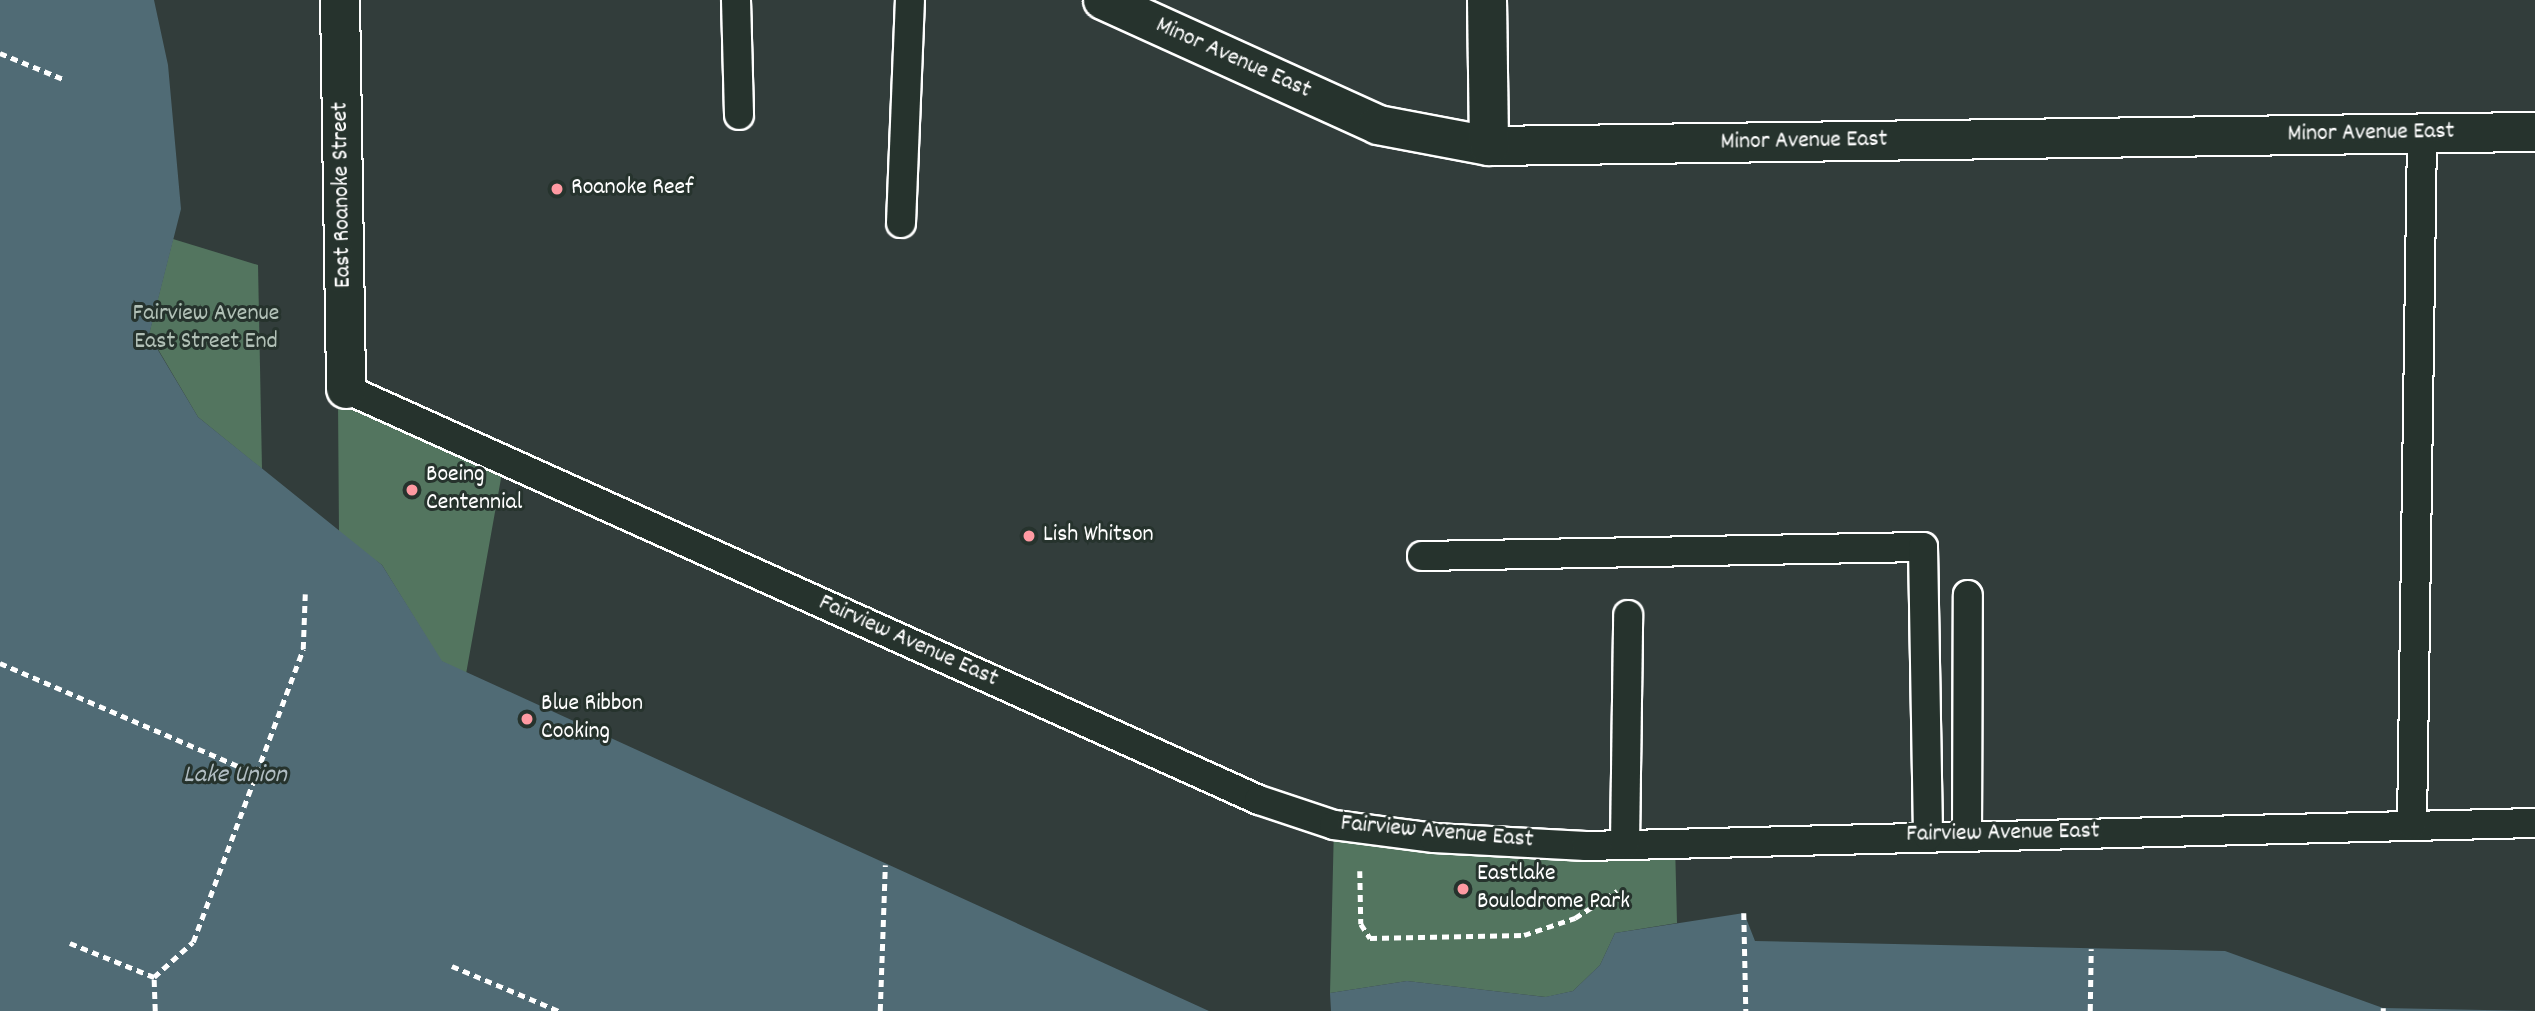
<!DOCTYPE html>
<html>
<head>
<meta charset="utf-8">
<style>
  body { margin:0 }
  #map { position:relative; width:2535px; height:1011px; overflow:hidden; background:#323d3b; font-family:Dekko,sans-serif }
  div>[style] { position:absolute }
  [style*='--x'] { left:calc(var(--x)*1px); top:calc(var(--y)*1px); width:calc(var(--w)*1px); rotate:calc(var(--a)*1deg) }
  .green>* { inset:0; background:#53755f }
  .water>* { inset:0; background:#506b75 }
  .path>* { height:4.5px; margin-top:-2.25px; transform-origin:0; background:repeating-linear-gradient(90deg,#fff 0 7px,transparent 0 12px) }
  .roads { filter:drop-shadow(2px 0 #fff) drop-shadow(-2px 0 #fff) drop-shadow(0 2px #fff) drop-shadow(0 -2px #fff) }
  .lane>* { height:28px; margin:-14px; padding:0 14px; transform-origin:14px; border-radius:14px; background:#26332d }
  .street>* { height:38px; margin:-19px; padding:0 19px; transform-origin:19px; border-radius:19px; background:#26332d }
  .dots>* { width:19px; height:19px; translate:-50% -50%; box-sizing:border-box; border:4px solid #26332d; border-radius:50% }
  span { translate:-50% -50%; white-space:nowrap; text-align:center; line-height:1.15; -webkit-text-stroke:6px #26332d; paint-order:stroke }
  .street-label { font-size:24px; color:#fff }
  .poi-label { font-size:24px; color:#fff }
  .left { translate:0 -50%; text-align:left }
  .park-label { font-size:24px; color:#b2c1b7 }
  .water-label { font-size:26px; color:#b0bcc1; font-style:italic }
</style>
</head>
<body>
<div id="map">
  <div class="green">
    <i style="clip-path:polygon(173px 239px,258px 265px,262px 469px,198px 417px,149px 334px)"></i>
    <i style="clip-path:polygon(338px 403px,502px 473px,466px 674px,441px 661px,382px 565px,339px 534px)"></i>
    <i style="clip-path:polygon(1334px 825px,1675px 843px,1677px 923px,1615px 933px,1600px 965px,1573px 991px,1546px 997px,1407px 981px,1330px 993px)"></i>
  </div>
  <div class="water">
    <i style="clip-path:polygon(0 0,154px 0,168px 65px,181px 209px,149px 335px,198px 417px,382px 565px,442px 661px,1209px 1011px,0 1011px)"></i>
    <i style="clip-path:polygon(1744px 913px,1755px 941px,2225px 951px,2383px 1008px,2535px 1011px,1331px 1011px,1330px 993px,1407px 981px,1545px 997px,1573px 991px,1600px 965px,1615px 933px)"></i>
  </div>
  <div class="path">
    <i style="--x:0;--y:53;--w:68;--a:22.4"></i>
    <i style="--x:471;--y:506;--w:10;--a:-29"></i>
    <i style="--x:0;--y:663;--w:280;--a:23.4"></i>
    <i style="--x:1360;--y:871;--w:53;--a:88.9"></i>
    <i style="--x:1361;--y:924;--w:17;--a:57"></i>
    <i style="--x:1370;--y:938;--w:154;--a:-1.1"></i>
    <i style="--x:1524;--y:935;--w:54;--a:-18.4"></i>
    <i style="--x:1575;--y:918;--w:50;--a:-32.7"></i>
    <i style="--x:1744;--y:913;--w:98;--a:88.8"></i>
    <i style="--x:70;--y:943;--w:91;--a:22"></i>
    <i style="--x:452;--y:966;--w:116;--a:22.8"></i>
    <i style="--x:155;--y:1011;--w:34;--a:-92"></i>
    <i style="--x:154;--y:977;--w:52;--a:-41.9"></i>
    <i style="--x:193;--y:942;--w:313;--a:-69.4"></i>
    <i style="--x:303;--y:649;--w:55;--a:-87.9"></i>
    <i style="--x:880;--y:1011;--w:146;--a:-88"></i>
    <i style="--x:2090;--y:1011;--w:62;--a:-89.1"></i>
    <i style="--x:2383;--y:1011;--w:3;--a:-90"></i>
  </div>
  <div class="roads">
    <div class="lane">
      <i style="--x:736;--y:0;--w:115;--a:88.5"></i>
      <i style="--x:901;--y:223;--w:223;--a:-87.7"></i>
      <i style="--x:346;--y:389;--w:1001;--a:24.24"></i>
      <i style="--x:1259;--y:800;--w:79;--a:18.4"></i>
      <i style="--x:1334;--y:825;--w:101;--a:7.4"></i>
      <i style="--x:1434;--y:838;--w:152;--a:3"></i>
      <i style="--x:1586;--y:846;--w:949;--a:-1.39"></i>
      <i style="--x:1422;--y:556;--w:501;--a:-1.03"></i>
      <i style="--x:1923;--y:547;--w:289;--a:89"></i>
      <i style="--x:2412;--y:825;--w:691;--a:-89.17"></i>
      <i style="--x:1967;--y:835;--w:240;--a:-89.8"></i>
      <i style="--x:1625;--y:844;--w:229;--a:-89.2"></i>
    </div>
    <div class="street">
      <i style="--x:340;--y:0;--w:389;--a:89.1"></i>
      <i style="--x:1103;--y:0;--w:302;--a:24.4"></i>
      <i style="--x:1378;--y:125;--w:113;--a:10.7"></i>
      <i style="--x:1489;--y:146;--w:1046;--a:-0.77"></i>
      <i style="--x:1487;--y:0;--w:146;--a:89.2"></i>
    </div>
  </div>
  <div class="dots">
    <i style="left:557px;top:189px;background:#ff9aa2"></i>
    <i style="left:412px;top:490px;background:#ff9aa2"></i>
    <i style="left:1029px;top:536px;background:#ff9aa2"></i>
    <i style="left:527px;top:719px;background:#ff9aa2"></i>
    <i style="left:1463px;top:889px;background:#ff9aa2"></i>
  </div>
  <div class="street-label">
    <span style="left:1233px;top:59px;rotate:24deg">Minor Avenue East</span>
    <span style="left:2371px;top:134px;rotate:-1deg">Minor Avenue East</span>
    <span style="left:1804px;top:142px;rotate:-1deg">Minor Avenue East</span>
    <span style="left:343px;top:195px;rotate:-91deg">East Roanoke Street</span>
    <span style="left:908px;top:642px;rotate:24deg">Fairview Avenue East</span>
    <span style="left:1437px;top:833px;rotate:5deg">Fairview Avenue East</span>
    <span style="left:2003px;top:834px;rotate:-1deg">Fairview Avenue East</span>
  </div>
  <div class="poi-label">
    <span class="left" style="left:571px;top:189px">Roanoke Reef</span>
    <span class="left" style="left:426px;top:490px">Boeing<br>Centennial</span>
    <span class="left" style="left:1043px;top:536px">Lish Whitson</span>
    <span class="left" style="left:541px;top:719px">Blue Ribbon<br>Cooking</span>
    <span class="left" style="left:1477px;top:889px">Eastlake<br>Boulodrome Park</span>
  </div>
  <div class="park-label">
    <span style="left:206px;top:329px">Fairview Avenue<br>East Street End</span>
  </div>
  <div class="water-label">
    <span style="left:235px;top:776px">Lake Union</span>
  </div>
</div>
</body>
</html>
